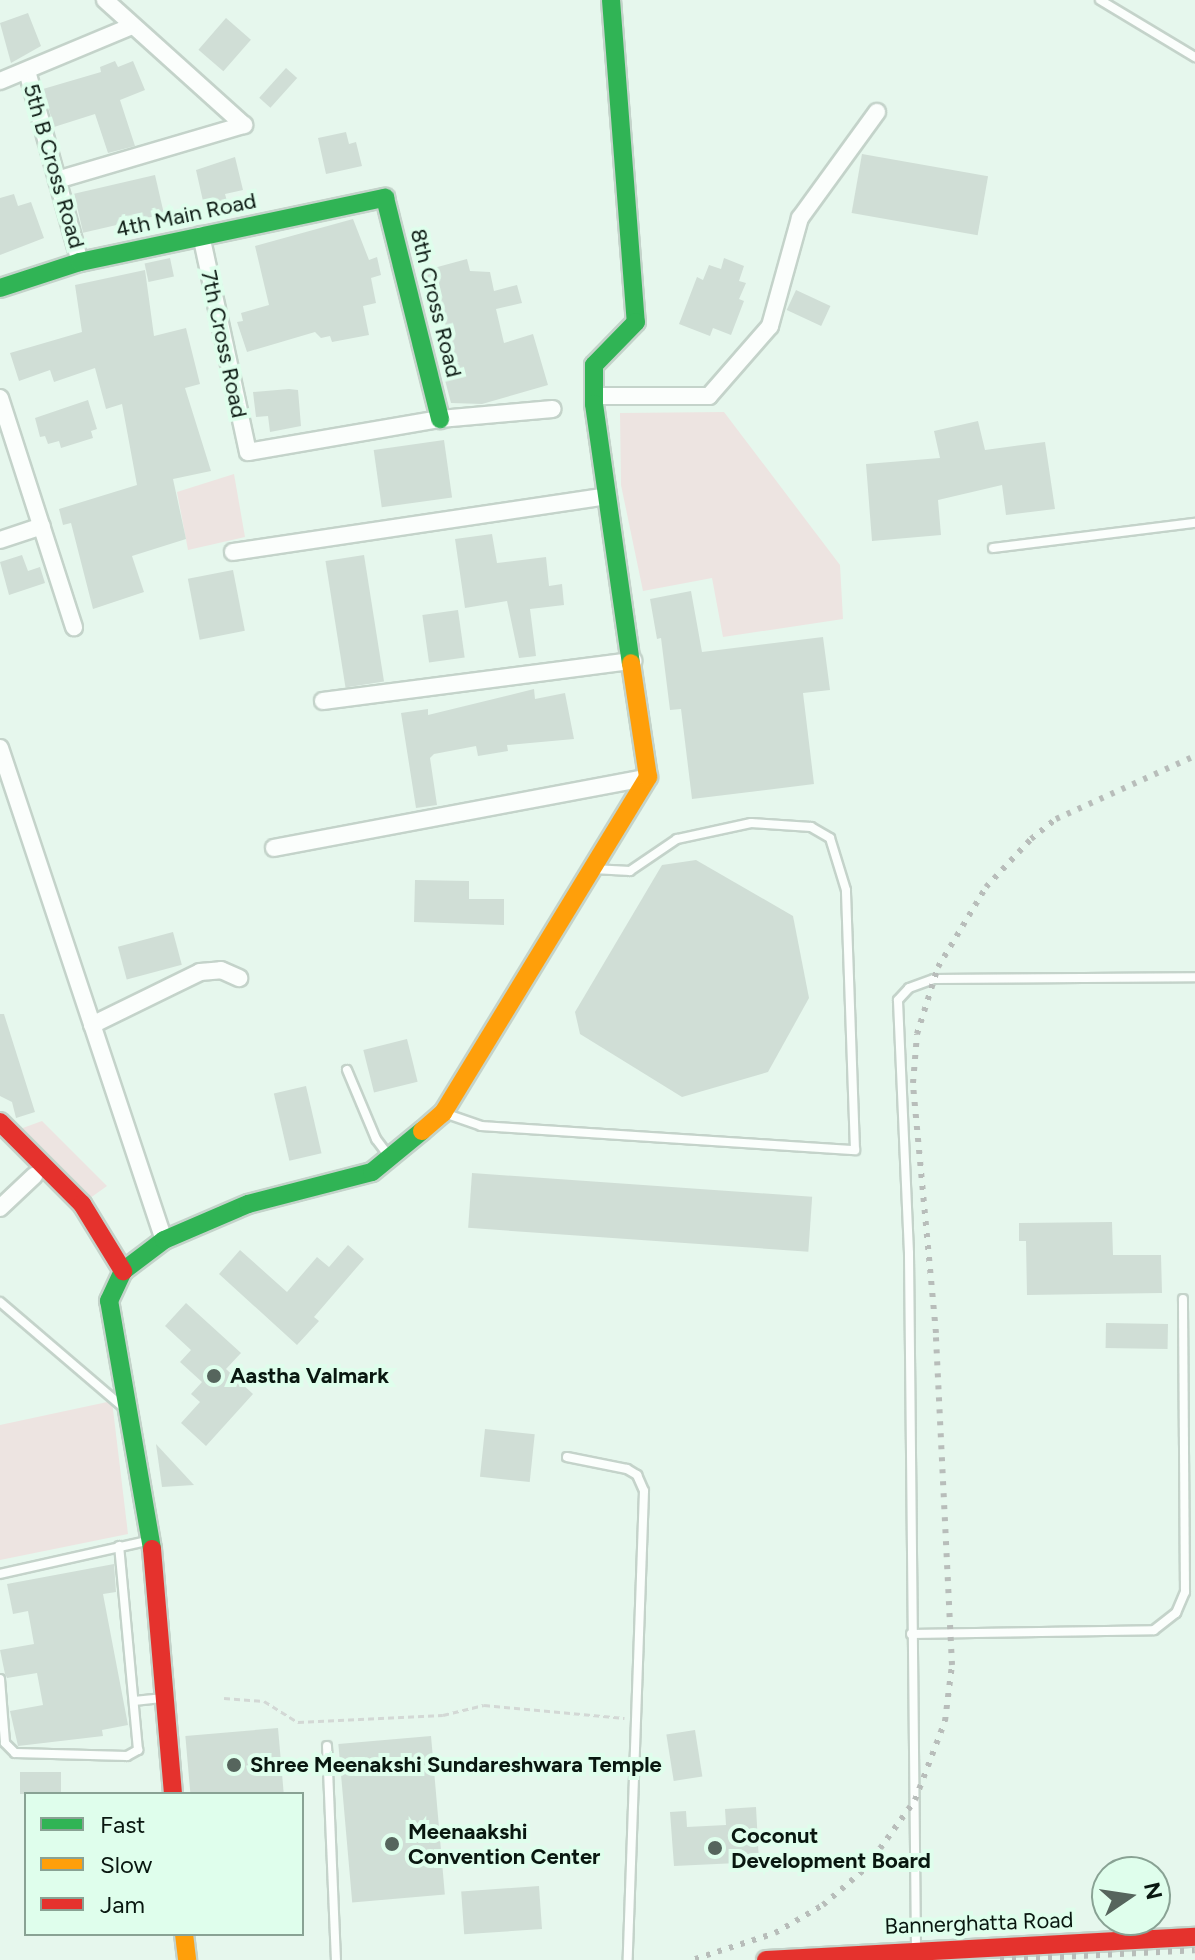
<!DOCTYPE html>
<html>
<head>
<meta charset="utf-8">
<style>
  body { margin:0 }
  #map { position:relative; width:1195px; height:1960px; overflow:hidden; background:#e6f7ed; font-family:Figtree,sans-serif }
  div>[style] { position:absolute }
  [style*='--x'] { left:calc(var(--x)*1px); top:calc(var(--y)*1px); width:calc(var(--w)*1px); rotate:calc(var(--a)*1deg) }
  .green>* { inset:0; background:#ede4e1 }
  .building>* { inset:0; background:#d0ded6; transform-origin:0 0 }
  .path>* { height:3px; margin-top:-1.5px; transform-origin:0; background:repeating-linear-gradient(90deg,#d3d8d5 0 6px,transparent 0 10px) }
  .roads { filter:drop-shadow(2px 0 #c4d3ca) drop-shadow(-2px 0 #c4d3ca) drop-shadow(0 2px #c4d3ca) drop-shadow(0 -2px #c4d3ca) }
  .lane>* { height:8px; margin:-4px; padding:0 4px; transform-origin:4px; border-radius:4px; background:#fbfefc }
  .street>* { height:16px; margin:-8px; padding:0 8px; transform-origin:8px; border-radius:8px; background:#fbfefc }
  .fast>* { height:18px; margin:-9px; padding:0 9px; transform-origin:9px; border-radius:9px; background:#30b455 }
  .slow>* { height:18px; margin:-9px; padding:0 9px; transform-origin:9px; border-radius:9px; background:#ff9f0a }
  .jam>* { height:18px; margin:-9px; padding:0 9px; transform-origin:9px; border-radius:9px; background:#e5322d }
  .rail>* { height:6px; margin-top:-3px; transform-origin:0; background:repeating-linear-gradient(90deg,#b8bdba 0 4px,transparent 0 12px) }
  .dots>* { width:22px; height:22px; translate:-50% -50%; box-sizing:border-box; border:4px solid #dffeec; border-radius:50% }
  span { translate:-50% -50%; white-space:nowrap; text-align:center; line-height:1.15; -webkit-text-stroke:8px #dffeec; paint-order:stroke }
  .street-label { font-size:22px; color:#091710 }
  .poi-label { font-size:22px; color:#091710; font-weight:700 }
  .left { translate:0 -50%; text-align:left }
  .legend { position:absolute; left:24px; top:1792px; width:280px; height:144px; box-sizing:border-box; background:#dffeec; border:2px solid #89a294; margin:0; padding:10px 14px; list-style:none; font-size:24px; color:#091710 }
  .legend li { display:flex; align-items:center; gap:16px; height:40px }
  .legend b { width:40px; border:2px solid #89a294 }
  .north { position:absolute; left:1091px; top:1856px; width:80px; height:80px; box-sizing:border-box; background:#dffeec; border:2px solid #89a294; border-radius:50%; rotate:77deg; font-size:22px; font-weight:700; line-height:32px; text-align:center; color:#091710 }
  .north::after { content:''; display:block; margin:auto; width:28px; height:36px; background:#56655d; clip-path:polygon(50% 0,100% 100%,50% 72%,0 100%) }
</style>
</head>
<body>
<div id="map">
  <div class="green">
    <i style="clip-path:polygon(724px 412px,840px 565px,843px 619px,723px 637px,712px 578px,643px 591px,621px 485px,620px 413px)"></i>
    <i style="clip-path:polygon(234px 474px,245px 537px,188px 550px,177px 492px)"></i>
    <i style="clip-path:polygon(42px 1121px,107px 1186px,86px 1201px,20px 1129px)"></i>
    <i style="clip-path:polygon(112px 1401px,128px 1534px,0 1560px,0 1425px)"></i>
  </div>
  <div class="building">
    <i style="clip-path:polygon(28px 13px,41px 46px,11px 63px,0 23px)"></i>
    <i style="left:226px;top:18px;width:33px;height:42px;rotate:41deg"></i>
    <i style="clip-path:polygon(115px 61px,118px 67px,133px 61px,145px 90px,120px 100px,135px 146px,108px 153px,95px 114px,54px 127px,43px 89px,101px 72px,100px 67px)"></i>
    <i style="left:286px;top:68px;width:15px;height:40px;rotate:42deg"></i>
    <i style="clip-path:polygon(346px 132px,349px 144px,356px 142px,362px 166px,326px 174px,318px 138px)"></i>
    <i style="left:862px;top:154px;width:128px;height:60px;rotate:10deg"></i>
    <i style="clip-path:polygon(235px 157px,243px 190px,225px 194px,228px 205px,205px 210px,196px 170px)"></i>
    <i style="left:155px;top:175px;width:40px;height:83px;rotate:77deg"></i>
    <i style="clip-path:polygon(14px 194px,18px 206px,31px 202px,44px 238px,0 255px,0 198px)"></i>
    <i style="clip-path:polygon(353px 219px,369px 260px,377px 257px,381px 275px,371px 278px,376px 303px,363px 306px,369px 335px,332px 342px,330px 336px,321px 338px,315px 332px,247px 352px,237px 322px,243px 321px,241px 313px,269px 305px,255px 246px)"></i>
    <i style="left:170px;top:258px;width:19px;height:26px;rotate:78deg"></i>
    <i style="clip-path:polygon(724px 258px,744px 266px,739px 281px,746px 283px,739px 299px,744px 301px,731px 335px,713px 328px,710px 336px,679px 324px,697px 277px,703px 280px,709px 265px,721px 269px)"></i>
    <i style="clip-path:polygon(467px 259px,470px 271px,490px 272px,494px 291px,517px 285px,522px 303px,496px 309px,504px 343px,533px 334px,548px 385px,482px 404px,451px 403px,440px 361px,453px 355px,443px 316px,438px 317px,434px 302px,427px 304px,419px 272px)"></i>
    <i style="clip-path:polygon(145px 270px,154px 336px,186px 328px,200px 384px,185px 388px,211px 471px,173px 479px,186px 539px,132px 556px,144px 592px,93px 609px,71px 523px,63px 525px,59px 509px,137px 485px,122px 404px,106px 409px,95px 368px,54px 382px,50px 370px,19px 381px,10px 353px,82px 332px,75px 285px)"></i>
    <i style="left:796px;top:290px;width:38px;height:22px;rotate:25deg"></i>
    <i style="clip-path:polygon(289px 389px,298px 390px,301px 426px,270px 432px,268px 416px,256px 417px,253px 392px)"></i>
    <i style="clip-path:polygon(88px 400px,97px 429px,91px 431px,93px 438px,61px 448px,59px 441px,48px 444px,45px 436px,40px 437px,35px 418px)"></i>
    <i style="clip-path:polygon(978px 421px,985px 450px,1045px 442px,1055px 509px,1006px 515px,1002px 485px,938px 500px,941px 535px,872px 541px,866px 464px,940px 458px,934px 431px)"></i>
    <i style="left:444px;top:440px;width:58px;height:71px;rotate:82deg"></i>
    <i style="clip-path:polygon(492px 534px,497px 563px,546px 557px,549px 586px,562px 584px,564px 605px,530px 609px,536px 656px,519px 658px,507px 601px,465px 608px,455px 539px)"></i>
    <i style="clip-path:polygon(22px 555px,28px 571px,40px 567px,45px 583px,9px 595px,0 562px)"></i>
    <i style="left:364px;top:555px;width:128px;height:39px;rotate:81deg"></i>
    <i style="left:233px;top:570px;width:62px;height:46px;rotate:79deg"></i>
    <i style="clip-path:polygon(691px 591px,702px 652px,823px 637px,830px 690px,803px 693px,814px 784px,692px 799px,681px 709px,670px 710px,661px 638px,657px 639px,650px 599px)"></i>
    <i style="left:458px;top:610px;width:48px;height:36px;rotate:82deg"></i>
    <i style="clip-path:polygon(534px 689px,535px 699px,565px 693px,574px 739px,507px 745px,508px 751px,478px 756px,476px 746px,434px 754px,430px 758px,437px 805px,416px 808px,401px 713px,428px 709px,428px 715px)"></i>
    <i style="clip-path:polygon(696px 860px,793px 916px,809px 998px,768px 1072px,682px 1097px,580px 1034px,575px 1012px,662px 865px)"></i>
    <i style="clip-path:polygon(415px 880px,469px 881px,469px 899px,504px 899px,504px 925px,414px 922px)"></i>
    <i style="left:173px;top:932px;width:34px;height:57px;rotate:75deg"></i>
    <i style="clip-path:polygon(0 1014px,4px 1014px,35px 1112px,16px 1118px,12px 1102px,0 1096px)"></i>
    <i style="left:407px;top:1039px;width:44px;height:45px;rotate:76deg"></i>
    <i style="left:306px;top:1086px;width:69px;height:33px;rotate:77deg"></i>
    <i style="left:472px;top:1173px;width:341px;height:55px;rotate:4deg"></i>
    <i style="clip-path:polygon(1112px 1222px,1113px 1255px,1161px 1255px,1162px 1293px,1027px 1295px,1026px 1241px,1019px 1241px,1019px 1223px)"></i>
    <i style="clip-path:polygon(348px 1245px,364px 1259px,314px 1317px,319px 1321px,297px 1345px,219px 1274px,240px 1250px,287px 1292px,317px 1257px,329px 1267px)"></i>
    <i style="clip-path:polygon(186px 1303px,241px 1353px,226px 1369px,253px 1394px,206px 1446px,181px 1423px,200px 1402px,191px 1394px,202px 1382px,180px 1362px,191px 1350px,165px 1326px)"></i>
    <i style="left:1106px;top:1323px;width:62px;height:25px;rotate:1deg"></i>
    <i style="left:485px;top:1429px;width:50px;height:48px;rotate:6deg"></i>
    <i style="clip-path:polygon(156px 1444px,194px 1485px,162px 1487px)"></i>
    <i style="clip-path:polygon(114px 1564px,116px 1592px,103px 1594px,128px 1725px,102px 1730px,103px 1736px,18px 1746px,10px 1711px,43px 1705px,37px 1673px,7px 1678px,5px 1674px,0 1650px,34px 1644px,28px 1611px,13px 1614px,7px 1584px)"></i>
    <i style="left:278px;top:1728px;width:66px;height:93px;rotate:85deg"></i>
    <i style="left:695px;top:1730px;width:47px;height:29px;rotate:81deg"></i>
    <i style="left:431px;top:1736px;width:159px;height:93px;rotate:85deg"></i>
    <i style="left:20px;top:1772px;width:41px;height:22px"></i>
    <i style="clip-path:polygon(756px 1807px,759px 1862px,674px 1866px,670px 1812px,686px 1811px,687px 1827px,726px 1825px,725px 1809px)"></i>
    <i style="left:539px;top:1886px;width:43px;height:78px;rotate:86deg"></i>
  </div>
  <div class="path">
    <i style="--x:224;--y:1698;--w:40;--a:4.3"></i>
    <i style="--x:264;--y:1701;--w:40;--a:32"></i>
    <i style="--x:298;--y:1722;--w:145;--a:-2.8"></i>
    <i style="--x:443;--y:1715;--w:42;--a:-13.7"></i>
    <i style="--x:484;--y:1705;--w:141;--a:5.3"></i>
  </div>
  <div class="roads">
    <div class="lane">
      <i style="--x:1100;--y:0;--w:111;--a:31"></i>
      <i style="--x:993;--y:548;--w:204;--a:-7.1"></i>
      <i style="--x:347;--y:1070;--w:75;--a:67.2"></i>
      <i style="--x:376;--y:1139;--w:20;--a:53"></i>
      <i style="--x:444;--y:1113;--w:39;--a:19"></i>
      <i style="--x:481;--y:1126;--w:375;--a:3.7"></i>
      <i style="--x:855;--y:1150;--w:260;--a:-92"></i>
      <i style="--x:846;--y:890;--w:54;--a:-107.1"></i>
      <i style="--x:830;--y:838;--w:22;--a:-150"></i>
      <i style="--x:811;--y:827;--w:60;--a:-176.2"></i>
      <i style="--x:751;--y:823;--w:76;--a:167.8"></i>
      <i style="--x:677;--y:839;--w:57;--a:145.8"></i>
      <i style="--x:630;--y:871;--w:37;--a:-177"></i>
      <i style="--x:0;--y:1302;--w:163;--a:40.5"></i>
      <i style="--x:567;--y:1457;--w:61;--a:11.3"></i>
      <i style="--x:627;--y:1469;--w:12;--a:31"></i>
      <i style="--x:637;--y:1475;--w:17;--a:66"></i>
      <i style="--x:644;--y:1491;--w:469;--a:92"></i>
      <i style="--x:0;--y:1574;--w:155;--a:-12.7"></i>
      <i style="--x:911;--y:1634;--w:243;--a:-0.9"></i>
      <i style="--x:1154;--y:1630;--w:28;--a:-38"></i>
      <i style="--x:1176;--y:1613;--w:23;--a:-67"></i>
      <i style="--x:1185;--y:1592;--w:293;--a:-90.4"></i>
      <i style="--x:0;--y:1679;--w:64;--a:85.5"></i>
      <i style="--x:5;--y:1743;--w:14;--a:45"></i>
      <i style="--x:15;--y:1753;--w:112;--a:1.5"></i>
      <i style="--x:127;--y:1756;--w:13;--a:-29"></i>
      <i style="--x:138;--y:1750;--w:205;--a:-95.3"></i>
      <i style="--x:134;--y:1701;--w:30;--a:-6"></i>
      <i style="--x:327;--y:1746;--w:214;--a:87.6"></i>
      <i style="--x:916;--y:1947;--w:694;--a:-90.58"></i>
      <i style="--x:909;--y:1253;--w:253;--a:-92.5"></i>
      <i style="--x:898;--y:1000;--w:16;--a:-47"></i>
      <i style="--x:909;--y:988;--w:27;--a:-20"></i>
      <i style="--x:934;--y:979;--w:261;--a:-0.4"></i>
    </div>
    <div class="street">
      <i style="--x:105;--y:0;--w:187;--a:42"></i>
      <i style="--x:27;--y:71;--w:198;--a:74.5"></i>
      <i style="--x:0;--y:81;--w:143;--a:-22.6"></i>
      <i style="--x:57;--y:180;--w:195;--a:-16.4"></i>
      <i style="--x:201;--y:235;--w:222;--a:77.8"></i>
      <i style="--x:248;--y:452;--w:195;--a:-9.8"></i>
      <i style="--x:440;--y:419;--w:113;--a:-5.1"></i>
      <i style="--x:595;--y:396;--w:114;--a:0"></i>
      <i style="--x:709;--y:396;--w:93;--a:-48.9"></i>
      <i style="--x:770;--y:326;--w:112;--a:-74.5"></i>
      <i style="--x:800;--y:218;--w:131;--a:-54"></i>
      <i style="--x:0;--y:398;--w:241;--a:72.1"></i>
      <i style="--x:0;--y:540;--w:44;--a:-18.4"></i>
      <i style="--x:233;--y:552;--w:377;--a:-8.5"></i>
      <i style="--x:323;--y:701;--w:313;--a:-7.4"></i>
      <i style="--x:0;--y:748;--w:519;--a:71.57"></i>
      <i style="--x:274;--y:848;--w:381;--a:-10.7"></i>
      <i style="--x:92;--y:1025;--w:120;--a:-26.1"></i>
      <i style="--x:200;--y:972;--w:21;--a:-5"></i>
      <i style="--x:221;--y:970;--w:20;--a:24"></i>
      <i style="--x:0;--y:1208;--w:47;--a:-43.3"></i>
    </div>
    <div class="fast">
      <i style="--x:611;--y:0;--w:323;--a:85.6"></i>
      <i style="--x:636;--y:322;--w:60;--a:134.3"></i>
      <i style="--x:594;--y:365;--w:39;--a:90"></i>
      <i style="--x:594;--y:404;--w:262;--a:81.9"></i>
      <i style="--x:0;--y:288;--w:84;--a:-18"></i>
      <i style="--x:80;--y:262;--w:312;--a:-11.9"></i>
      <i style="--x:385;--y:198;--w:228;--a:76"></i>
      <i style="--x:152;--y:1549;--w:252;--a:-99.8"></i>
      <i style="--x:109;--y:1301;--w:33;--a:-65"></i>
      <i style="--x:123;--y:1271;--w:51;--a:-37.1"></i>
      <i style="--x:164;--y:1240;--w:91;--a:-23.2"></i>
      <i style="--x:248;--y:1204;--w:128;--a:-14.5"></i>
      <i style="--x:372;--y:1172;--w:65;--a:-39.4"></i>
    </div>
    <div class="slow">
      <i style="--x:422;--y:1131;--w:28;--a:-41"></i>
      <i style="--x:443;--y:1113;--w:394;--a:-58.6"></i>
      <i style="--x:648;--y:777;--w:115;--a:-98.5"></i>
      <i style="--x:184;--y:1934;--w:26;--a:83"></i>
    </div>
    <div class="jam">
      <i style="--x:0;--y:1122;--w:116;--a:45"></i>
      <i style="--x:82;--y:1204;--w:79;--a:58.5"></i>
      <i style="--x:152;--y:1549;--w:246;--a:85.1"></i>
      <i style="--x:766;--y:1960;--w:430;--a:-3.1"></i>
    </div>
  </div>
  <div class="rail">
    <i style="--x:695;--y:1959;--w:84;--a:-18"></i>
    <i style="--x:775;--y:1933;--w:56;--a:-30.3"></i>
    <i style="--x:823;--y:1905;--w:57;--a:-40.7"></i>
    <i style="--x:866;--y:1868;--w:84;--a:-54.2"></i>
    <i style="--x:915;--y:1800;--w:85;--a:-69.2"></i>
    <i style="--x:945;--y:1721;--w:56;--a:-82.9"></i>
    <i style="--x:952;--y:1665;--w:332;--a:-92.8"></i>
    <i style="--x:936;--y:1333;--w:251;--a:-95.3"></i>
    <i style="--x:913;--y:1083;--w:49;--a:-85.3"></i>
    <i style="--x:917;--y:1034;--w:70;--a:-72.6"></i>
    <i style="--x:938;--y:967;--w:93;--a:-59"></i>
    <i style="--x:986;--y:887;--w:66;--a:-46.8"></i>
    <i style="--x:1031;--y:839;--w:32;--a:-39"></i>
    <i style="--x:1056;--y:819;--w:153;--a:-24.4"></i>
    <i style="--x:1000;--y:1960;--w:195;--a:-2.9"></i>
  </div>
  <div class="dots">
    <i style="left:214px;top:1376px;background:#56655d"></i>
    <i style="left:234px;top:1765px;background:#56655d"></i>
    <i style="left:392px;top:1844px;background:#56655d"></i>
    <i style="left:715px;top:1848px;background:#56655d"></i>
  </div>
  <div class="street-label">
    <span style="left:54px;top:166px;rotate:74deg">5th B Cross Road</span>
    <span style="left:186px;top:215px;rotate:-12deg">4th Main Road</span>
    <span style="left:436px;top:303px;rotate:76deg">8th Cross Road</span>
    <span style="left:224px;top:344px;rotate:78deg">7th Cross Road</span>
    <span style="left:979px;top:1923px;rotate:-2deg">Bannerghatta Road</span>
  </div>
  <div class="poi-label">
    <span class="left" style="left:230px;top:1376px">Aastha Valmark</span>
    <span class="left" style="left:250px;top:1765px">Shree Meenakshi Sundareshwara Temple</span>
    <span class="left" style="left:408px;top:1844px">Meenaakshi<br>Convention Center</span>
    <span class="left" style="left:731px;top:1848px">Coconut<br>Development Board</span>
  </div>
  <ul class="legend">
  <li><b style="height:10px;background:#30b455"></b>Fast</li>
  <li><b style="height:10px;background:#ff9f0a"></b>Slow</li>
  <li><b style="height:10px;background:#e5322d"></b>Jam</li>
  </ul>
  <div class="north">N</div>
</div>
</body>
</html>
